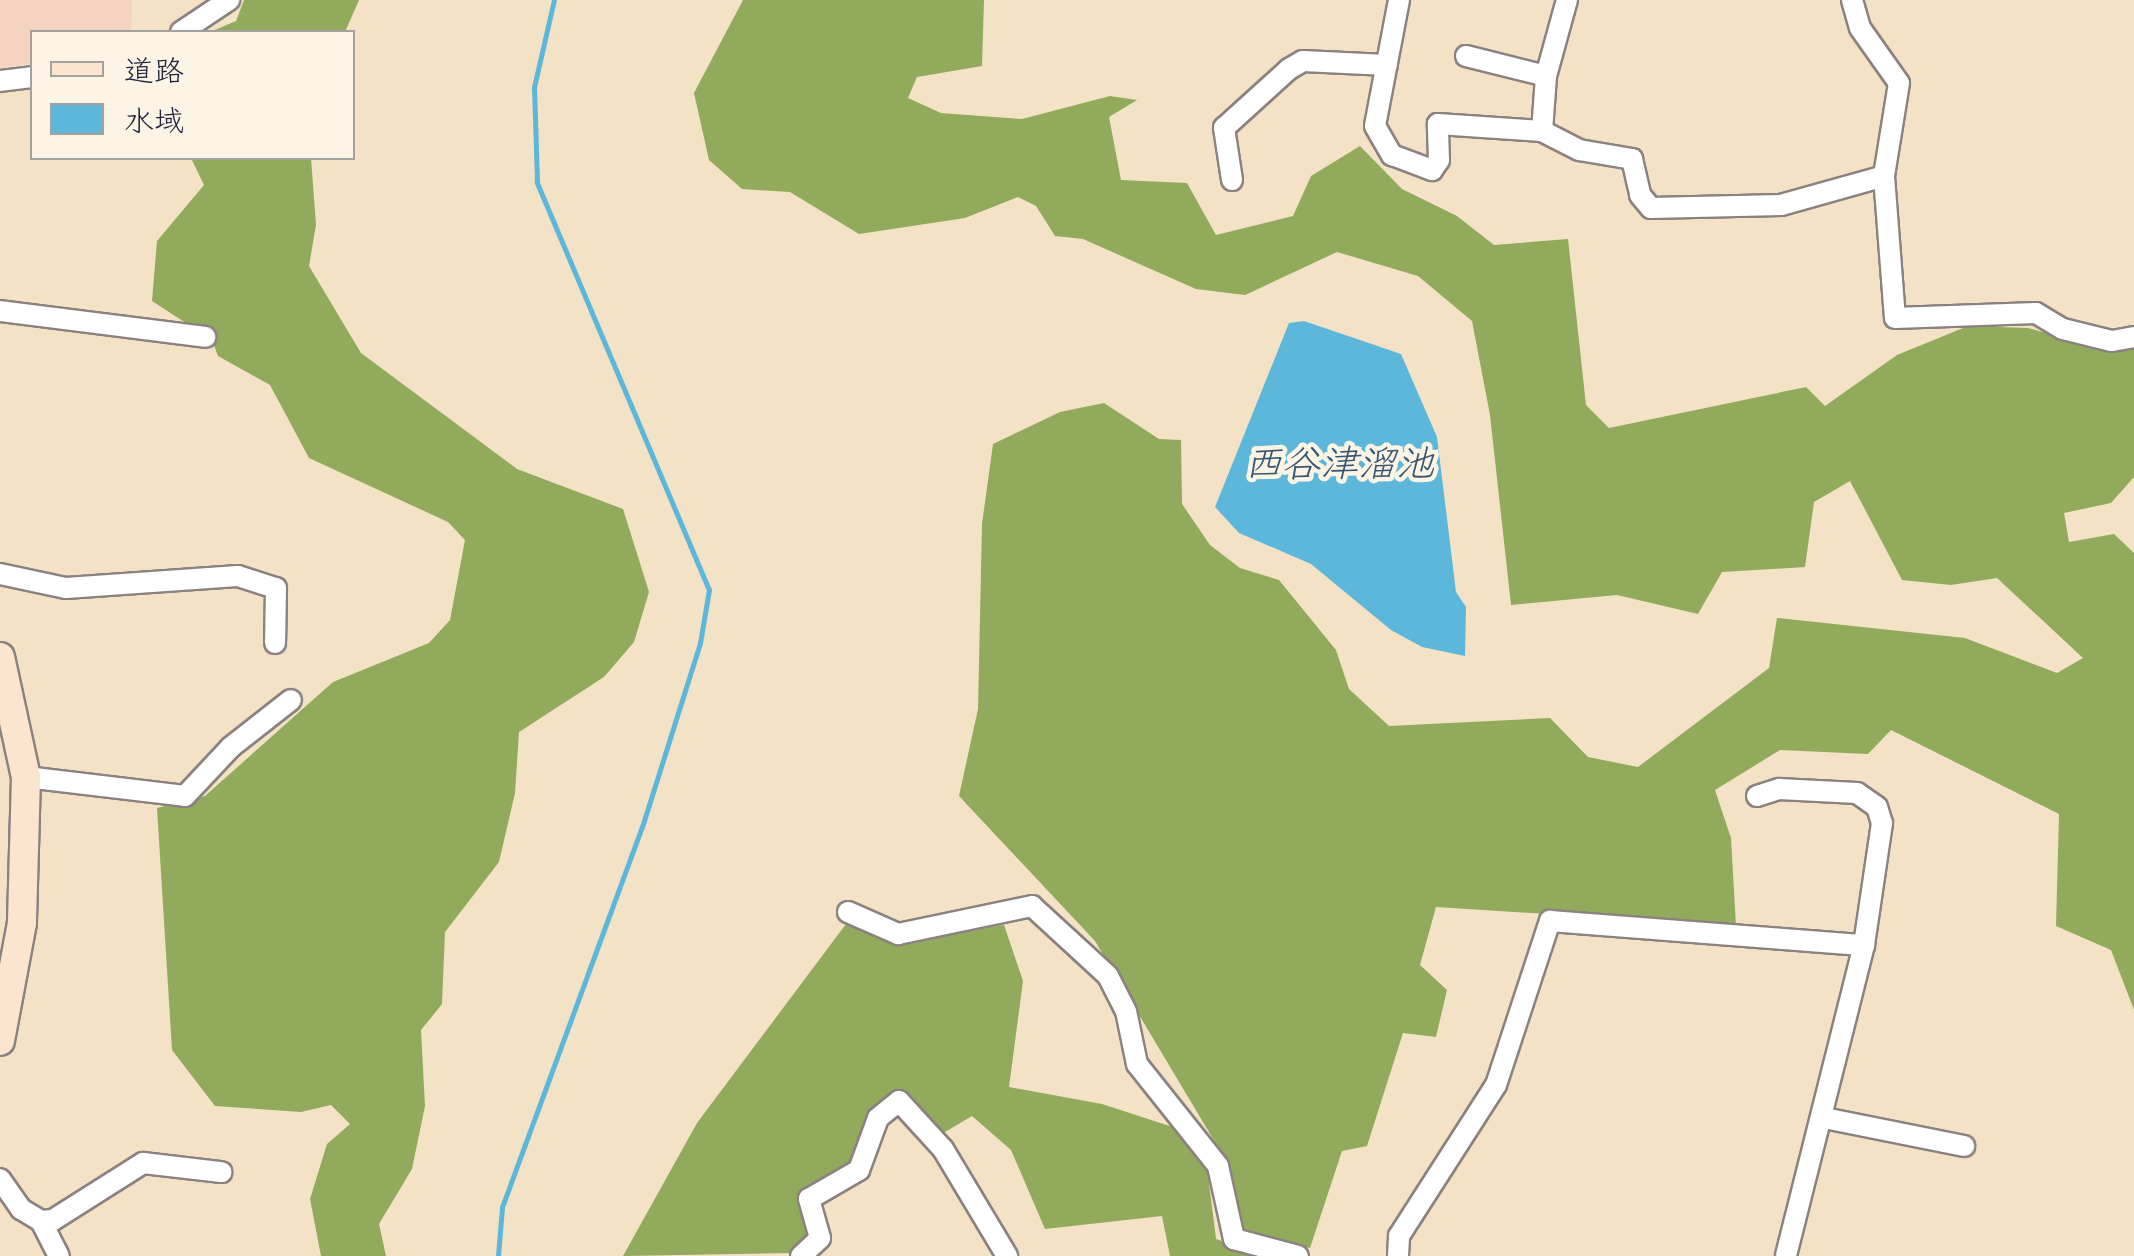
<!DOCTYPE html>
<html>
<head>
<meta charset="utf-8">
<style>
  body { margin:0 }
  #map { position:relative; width:2134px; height:1256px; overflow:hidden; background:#f4e2c6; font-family:Mynerve,"Klee One",sans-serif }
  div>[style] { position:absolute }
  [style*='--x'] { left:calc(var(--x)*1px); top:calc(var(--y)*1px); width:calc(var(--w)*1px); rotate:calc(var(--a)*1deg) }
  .built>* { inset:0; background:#f4d3c0 }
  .forest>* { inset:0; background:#92aa5c }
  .water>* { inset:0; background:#5cb7da }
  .stream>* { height:5px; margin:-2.5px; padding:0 2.5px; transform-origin:2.5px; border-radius:2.5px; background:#5cb7da }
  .roads { filter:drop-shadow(2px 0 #8b8280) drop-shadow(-2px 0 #8b8280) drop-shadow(0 2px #8b8280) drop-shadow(0 -2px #8b8280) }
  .street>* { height:20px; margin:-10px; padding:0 10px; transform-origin:10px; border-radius:10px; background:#fff }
  .secondary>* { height:28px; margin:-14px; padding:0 14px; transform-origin:14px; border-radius:14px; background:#fce5cf }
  span { translate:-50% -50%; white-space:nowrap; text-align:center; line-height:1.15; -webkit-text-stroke:9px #fcf5e5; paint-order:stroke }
  .water-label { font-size:38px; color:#365673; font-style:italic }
  .legend { position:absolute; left:30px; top:30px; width:325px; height:130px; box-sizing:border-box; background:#fcf5e5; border:2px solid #a5a1a1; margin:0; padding:12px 18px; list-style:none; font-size:30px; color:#22223b }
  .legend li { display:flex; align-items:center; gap:20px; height:50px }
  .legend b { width:50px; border:2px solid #a5a1a1 }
</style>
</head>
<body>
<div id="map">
  <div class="built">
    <i style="clip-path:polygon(0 0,132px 0,131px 32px,32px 32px,32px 63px,0 68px)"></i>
  </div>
  <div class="forest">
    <i style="clip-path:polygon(244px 0,359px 0,345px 32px,210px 32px,236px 21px)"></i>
    <i style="clip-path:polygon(743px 0,984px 0,982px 66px,917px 77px,908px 98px,941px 113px,1022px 119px,1110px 96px,1137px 100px,1109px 117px,1121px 180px,1187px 183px,1216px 235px,1293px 216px,1311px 176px,1360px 146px,1402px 189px,1457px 216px,1494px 245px,1568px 239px,1586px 405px,1609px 428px,1806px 387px,1825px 406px,1897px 355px,1968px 326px,2028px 328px,2108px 350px,2134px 346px,2134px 477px,2111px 503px,2064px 513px,2069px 542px,2114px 534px,2134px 553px,2134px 1010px,2111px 950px,2056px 926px,2059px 814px,1891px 730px,1868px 754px,1780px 750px,1715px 790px,1731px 838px,1736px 926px,1436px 907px,1420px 965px,1447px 990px,1436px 1037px,1403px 1033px,1367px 1146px,1342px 1151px,1310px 1248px,1243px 1232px,1228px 1164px,1095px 941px,959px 796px,978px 709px,982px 524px,993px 444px,1060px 412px,1104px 403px,1159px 439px,1181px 440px,1182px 504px,1210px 545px,1240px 568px,1279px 580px,1336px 650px,1349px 689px,1389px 726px,1550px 718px,1588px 757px,1638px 767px,1769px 668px,1777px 618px,1965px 638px,2057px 673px,2083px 658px,1997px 578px,1951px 585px,1902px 580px,1850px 481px,1814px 502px,1805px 567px,1722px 572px,1698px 614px,1617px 595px,1511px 605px,1490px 415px,1472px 321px,1418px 276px,1337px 252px,1245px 295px,1196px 289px,1083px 239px,1055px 236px,1036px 206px,1018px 197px,965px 218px,859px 234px,790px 192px,742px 189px,709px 160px,694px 93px)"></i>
    <i style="clip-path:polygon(191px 158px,311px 158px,316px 225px,309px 266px,361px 353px,517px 469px,623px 509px,649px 592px,634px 642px,604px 677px,519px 732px,515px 793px,499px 862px,445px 932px,442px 1004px,421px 1030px,425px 1106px,412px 1169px,379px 1224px,386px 1256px,321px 1256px,310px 1199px,327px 1144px,350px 1124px,331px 1105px,301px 1112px,215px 1106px,172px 1050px,157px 808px,205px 796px,333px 682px,429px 643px,450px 620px,465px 540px,448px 522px,309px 458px,270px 385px,218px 356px,212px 340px,152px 301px,157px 241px,204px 185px)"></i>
    <i style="clip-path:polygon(849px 920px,901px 940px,1004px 925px,1023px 981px,1009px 1087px,1102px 1104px,1185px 1131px,1206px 1159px,1216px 1239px,1266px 1256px,1170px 1256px,1162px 1216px,1045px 1229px,1011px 1150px,972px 1116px,940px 1135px,905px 1091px,878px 1103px,849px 1162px,803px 1190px,809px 1233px,795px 1253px,623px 1256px,697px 1123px)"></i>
  </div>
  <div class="water">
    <i style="clip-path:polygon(1304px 321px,1401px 354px,1437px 437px,1456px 592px,1466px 607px,1465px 656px,1422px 647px,1391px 630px,1311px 564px,1239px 533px,1215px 507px,1289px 323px)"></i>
  </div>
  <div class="stream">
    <i style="--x:498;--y:1256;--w:49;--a:-85.3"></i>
    <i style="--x:502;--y:1207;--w:405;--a:-69.8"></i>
    <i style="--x:642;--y:827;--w:193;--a:-72.5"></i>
    <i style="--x:700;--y:643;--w:54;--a:-80.4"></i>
    <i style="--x:709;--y:590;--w:443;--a:-112.9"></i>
    <i style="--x:537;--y:182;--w:95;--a:-91.8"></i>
    <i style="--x:534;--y:87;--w:89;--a:-77.1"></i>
  </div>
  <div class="roads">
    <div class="street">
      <i style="--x:1399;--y:0;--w:128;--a:100.8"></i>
      <i style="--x:1375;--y:126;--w:34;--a:60"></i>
      <i style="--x:1392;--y:155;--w:43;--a:20.6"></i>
      <i style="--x:1432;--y:170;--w:12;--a:-55"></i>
      <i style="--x:1439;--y:160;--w:36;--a:-92"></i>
      <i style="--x:1438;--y:124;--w:104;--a:3.9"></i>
      <i style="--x:1542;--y:131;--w:42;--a:27.2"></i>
      <i style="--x:1579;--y:150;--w:54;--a:9.6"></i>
      <i style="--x:1632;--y:159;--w:37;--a:77"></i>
      <i style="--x:1640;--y:195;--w:17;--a:50"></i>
      <i style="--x:1651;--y:208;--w:130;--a:-1.3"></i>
      <i style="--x:1781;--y:205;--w:107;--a:-15.7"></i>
      <i style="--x:1852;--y:0;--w:29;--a:74"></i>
      <i style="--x:1860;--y:28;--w:67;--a:54.7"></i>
      <i style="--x:1899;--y:83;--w:94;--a:99.2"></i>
      <i style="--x:1884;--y:176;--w:142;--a:85.6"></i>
      <i style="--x:1895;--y:318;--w:141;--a:-2"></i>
      <i style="--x:2036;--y:313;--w:31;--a:31"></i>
      <i style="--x:2063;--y:329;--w:50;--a:13.8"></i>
      <i style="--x:2112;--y:341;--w:22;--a:-10"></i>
      <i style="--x:181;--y:32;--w:58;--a:-33.7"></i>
      <i style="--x:1466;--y:56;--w:82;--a:14"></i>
      <i style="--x:0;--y:81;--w:32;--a:-7"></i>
      <i style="--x:1542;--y:131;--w:55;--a:-85.8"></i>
      <i style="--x:1546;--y:76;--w:79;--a:-74.6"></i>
      <i style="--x:1232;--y:180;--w:53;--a:-98.7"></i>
      <i style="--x:1224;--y:128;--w:88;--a:-42.2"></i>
      <i style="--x:1289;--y:69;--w:16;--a:-30"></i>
      <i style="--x:1303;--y:61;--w:84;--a:2.7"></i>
      <i style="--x:0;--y:311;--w:207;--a:7.2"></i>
      <i style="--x:0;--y:574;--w:67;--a:12"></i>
      <i style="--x:66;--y:588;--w:172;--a:-4"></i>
      <i style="--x:238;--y:576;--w:40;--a:18"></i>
      <i style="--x:276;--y:588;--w:55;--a:91"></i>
      <i style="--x:26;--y:777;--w:160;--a:6.8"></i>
      <i style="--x:185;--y:796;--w:67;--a:-46.8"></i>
      <i style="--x:231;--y:747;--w:76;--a:-38.1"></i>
      <i style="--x:1757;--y:796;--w:23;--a:-18"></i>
      <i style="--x:1779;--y:789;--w:78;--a:2.9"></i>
      <i style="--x:1857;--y:793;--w:24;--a:35"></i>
      <i style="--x:1877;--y:807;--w:17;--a:73"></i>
      <i style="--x:1882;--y:823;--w:123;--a:98.4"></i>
      <i style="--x:1864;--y:945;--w:321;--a:104.1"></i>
      <i style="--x:848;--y:912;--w:55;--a:23.7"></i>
      <i style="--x:898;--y:934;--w:137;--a:-11.8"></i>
      <i style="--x:1032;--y:906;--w:103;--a:42.6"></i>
      <i style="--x:1108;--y:976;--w:39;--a:63"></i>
      <i style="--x:1126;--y:1011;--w:54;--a:78.3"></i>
      <i style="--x:1137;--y:1064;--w:130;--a:51.5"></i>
      <i style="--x:1218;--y:1166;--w:75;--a:77.6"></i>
      <i style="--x:1234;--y:1239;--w:66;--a:14.9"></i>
      <i style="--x:1824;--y:1118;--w:143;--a:11.3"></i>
      <i style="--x:0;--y:1179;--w:37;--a:55"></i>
      <i style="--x:21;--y:1209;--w:23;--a:31"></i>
      <i style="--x:41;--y:1221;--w:12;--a:-5"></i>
      <i style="--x:53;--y:1220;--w:107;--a:-32.3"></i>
      <i style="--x:143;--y:1163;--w:79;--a:6.6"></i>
      <i style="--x:41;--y:1221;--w:39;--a:63"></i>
      <i style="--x:801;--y:1256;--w:26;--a:-43"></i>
      <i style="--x:820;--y:1238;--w:41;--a:-105.8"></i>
      <i style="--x:809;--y:1199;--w:58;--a:-30.1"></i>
      <i style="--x:859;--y:1170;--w:55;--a:-69.9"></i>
      <i style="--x:878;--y:1118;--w:27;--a:-39"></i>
      <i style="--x:899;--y:1101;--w:65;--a:47.5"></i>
      <i style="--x:943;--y:1149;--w:125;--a:59.1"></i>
      <i style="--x:1398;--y:1256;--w:20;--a:-87"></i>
      <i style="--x:1399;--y:1236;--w:179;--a:-57.3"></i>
      <i style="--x:1496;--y:1085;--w:173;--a:-71.8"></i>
      <i style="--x:1550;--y:921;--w:315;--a:4.4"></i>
    </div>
    <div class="secondary">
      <i style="--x:0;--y:657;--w:123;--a:77.8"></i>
      <i style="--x:26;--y:777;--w:146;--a:91.6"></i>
      <i style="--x:22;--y:923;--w:120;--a:100.6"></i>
    </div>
  </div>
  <div class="water-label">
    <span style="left:1339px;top:466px">西谷津溜池</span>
  </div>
  <ul class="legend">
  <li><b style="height:12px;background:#fce5cf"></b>道路</li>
  <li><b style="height:28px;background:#5cb7da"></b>水域</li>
  </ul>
</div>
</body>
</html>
